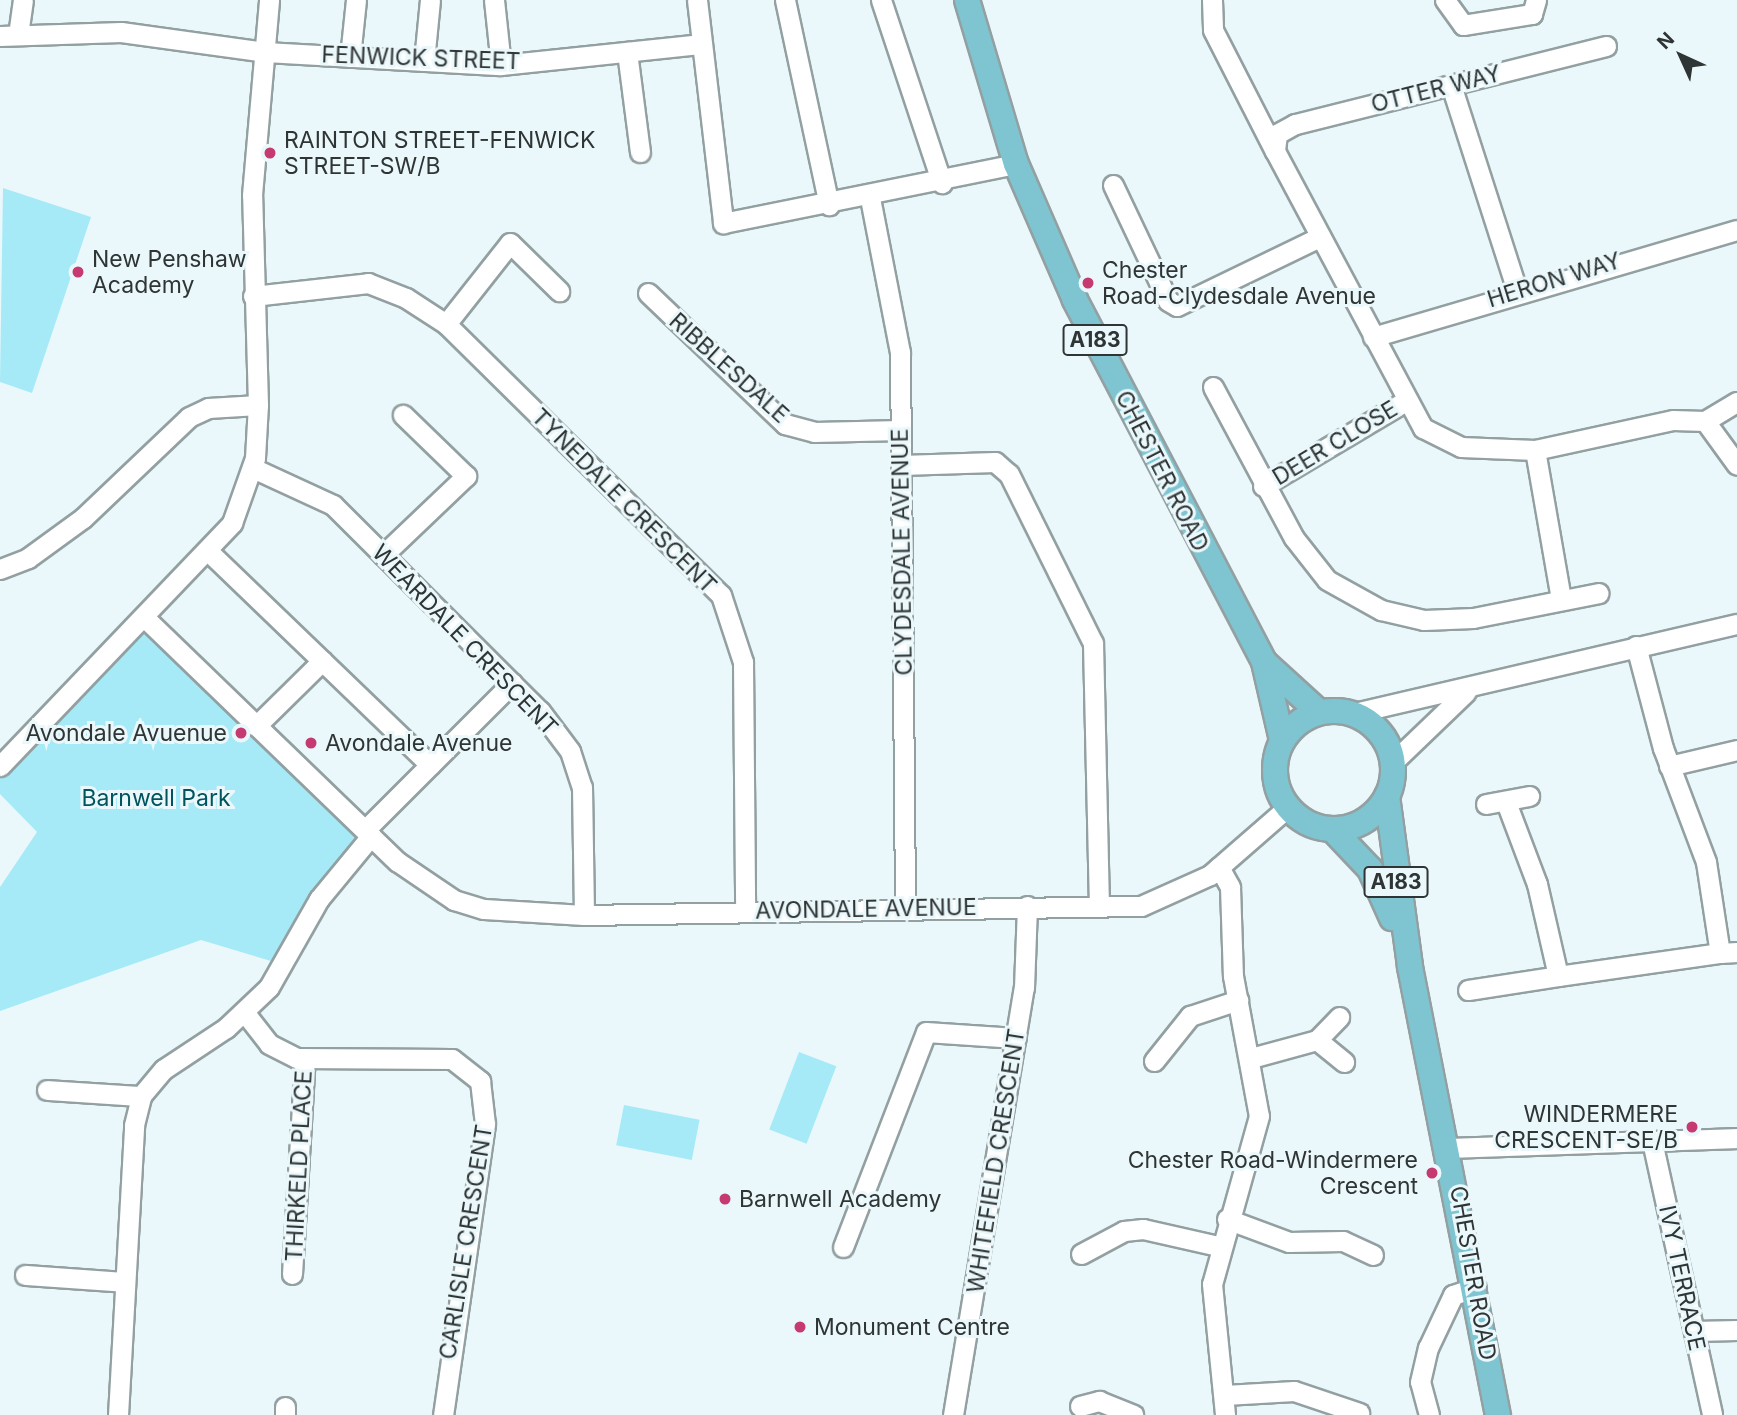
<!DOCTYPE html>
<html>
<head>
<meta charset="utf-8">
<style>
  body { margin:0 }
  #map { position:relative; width:1737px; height:1415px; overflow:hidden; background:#ebf8fb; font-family:Inter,sans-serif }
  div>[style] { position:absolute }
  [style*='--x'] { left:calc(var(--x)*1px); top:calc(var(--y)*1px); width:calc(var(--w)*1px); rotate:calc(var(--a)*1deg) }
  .green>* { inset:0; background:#a6eaf7; transform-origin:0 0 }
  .roads { filter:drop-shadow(2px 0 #93a0a2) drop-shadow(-2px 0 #93a0a2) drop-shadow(0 2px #93a0a2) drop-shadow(0 -2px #93a0a2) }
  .minor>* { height:19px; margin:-9.5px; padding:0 9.5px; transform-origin:9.5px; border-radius:9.5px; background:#fff }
  .major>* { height:24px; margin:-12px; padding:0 12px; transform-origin:12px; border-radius:12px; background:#7fc5d1 }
  .major>.ring { margin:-12px; padding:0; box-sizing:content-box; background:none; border:24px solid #7fc5d1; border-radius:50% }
  .dots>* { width:19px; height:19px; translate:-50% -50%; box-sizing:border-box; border:4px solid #ebf8fb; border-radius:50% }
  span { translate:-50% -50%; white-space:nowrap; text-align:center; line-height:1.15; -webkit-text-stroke:6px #ebf8fb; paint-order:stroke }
  .shield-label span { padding:2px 5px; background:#ebf8fb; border:2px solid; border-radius:5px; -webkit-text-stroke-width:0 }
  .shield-label { font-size:21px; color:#2f3435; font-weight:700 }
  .street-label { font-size:23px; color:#2f3435 }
  .poi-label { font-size:23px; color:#2f3435 }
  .left { translate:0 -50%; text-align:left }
  .right { translate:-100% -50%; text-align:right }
  .park-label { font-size:23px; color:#005460 }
  .north { position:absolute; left:1646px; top:21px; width:70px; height:70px; -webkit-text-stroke:5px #ebf8fb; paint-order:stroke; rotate:315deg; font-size:19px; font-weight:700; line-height:28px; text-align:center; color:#2f3435 }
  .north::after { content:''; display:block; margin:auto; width:24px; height:32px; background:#2f3435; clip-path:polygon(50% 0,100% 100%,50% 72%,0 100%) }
</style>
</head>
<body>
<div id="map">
  <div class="green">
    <i style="clip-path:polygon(3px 188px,91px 217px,32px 393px,0 382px)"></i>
    <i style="clip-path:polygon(145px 618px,371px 836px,281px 964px,201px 940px,0 1011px,0 887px,37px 832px,0 794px,0 766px)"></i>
    <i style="left:799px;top:1052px;width:40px;height:83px;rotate:21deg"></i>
    <i style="left:624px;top:1105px;width:77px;height:41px;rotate:11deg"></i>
  </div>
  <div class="roads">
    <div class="minor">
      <i style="--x:494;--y:0;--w:65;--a:83.9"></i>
      <i style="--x:697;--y:0;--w:225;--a:83.3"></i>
      <i style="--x:723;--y:223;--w:299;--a:-11.4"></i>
      <i style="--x:785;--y:0;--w:210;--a:77.9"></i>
      <i style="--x:881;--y:0;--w:193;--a:71.6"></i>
      <i style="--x:1212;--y:0;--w:30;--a:88"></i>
      <i style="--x:1213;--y:30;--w:136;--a:62.9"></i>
      <i style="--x:1445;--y:0;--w:31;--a:54"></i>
      <i style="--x:1463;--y:25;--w:70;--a:-9.1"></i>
      <i style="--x:1532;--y:14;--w:15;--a:-74"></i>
      <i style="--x:18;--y:35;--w:35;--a:-82"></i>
      <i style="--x:0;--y:36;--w:121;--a:-1.9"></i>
      <i style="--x:121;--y:32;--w:145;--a:7.9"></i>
      <i style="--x:265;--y:52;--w:236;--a:3.2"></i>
      <i style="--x:501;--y:65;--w:202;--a:-6"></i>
      <i style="--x:1606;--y:46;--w:321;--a:165.9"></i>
      <i style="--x:1295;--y:124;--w:21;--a:151"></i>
      <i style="--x:1277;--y:134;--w:17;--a:97"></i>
      <i style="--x:1275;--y:151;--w:314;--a:61.9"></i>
      <i style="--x:1423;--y:428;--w:42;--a:26.6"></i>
      <i style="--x:1461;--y:447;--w:74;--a:2.3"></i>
      <i style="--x:1535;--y:450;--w:141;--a:-12.3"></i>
      <i style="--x:1673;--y:420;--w:32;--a:2"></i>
      <i style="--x:1705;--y:421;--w:54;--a:54"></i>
      <i style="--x:627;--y:52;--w:101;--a:82.6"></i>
      <i style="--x:350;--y:57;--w:57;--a:-84"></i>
      <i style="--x:424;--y:61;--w:61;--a:-84.4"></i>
      <i style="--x:1451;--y:85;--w:215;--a:72.2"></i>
      <i style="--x:1113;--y:185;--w:128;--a:64.6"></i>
      <i style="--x:1168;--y:301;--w:10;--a:29"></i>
      <i style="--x:1177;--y:306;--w:159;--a:-25.8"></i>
      <i style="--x:870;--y:198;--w:157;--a:79"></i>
      <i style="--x:900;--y:352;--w:556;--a:89.48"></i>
      <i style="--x:648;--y:293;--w:190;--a:43.7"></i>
      <i style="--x:785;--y:424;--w:30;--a:15"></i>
      <i style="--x:814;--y:432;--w:87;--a:-1.3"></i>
      <i style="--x:253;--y:296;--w:116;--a:-6.4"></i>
      <i style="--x:368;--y:283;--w:41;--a:21.5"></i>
      <i style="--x:406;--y:298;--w:48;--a:33"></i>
      <i style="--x:446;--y:324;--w:386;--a:44.6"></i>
      <i style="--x:721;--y:595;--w:71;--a:71.8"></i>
      <i style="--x:743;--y:662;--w:249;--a:89.5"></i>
      <i style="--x:446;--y:324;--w:103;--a:-51.7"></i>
      <i style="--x:510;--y:243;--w:69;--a:44.4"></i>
      <i style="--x:1373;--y:337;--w:379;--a:-16.4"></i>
      <i style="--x:1213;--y:387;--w:171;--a:61.8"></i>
      <i style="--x:1294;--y:538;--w:53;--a:51.8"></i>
      <i style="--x:1327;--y:580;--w:62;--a:29.1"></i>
      <i style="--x:1381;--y:610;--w:44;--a:13.1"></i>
      <i style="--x:1424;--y:620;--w:49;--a:-2.3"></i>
      <i style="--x:1473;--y:618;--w:128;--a:-11.2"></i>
      <i style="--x:1705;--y:421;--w:37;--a:-31"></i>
      <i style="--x:1535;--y:450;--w:151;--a:80.1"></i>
      <i style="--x:901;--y:465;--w:94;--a:-1.8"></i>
      <i style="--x:995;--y:462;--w:18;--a:41"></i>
      <i style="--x:1009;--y:474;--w:189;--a:63.6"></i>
      <i style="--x:1093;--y:643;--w:262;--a:88.7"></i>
      <i style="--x:253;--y:468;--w:88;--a:24.8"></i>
      <i style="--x:333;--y:505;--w:292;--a:44.9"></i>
      <i style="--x:540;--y:711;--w:50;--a:53.1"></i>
      <i style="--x:570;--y:751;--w:38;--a:72"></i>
      <i style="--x:582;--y:787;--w:128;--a:89.1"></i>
      <i style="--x:1263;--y:486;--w:168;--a:-30.8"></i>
      <i style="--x:209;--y:552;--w:307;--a:43.9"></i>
      <i style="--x:383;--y:555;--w:115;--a:-43.6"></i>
      <i style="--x:466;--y:476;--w:88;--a:-135.9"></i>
      <i style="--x:0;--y:569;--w:30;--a:-21"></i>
      <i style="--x:28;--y:558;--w:68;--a:-36"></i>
      <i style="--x:83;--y:518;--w:146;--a:-43.6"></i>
      <i style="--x:189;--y:417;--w:21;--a:-25"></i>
      <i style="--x:208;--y:408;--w:50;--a:-3.4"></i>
      <i style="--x:258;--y:405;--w:210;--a:-91.6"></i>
      <i style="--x:252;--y:195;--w:196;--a:-85"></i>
      <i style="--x:145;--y:618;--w:351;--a:44"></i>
      <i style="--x:398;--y:862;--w:68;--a:34.2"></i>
      <i style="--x:454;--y:900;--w:31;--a:17"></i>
      <i style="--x:484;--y:909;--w:100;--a:3.4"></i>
      <i style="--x:584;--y:915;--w:557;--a:-0.93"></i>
      <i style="--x:1141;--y:906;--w:76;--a:-24.2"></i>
      <i style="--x:1210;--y:875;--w:103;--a:-41.1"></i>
      <i style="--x:1636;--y:646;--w:106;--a:75.2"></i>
      <i style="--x:1663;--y:748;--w:122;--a:69.3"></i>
      <i style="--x:1706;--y:862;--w:92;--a:81.3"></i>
      <i style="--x:1720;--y:953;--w:17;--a:-3"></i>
      <i style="--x:1354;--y:713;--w:393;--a:-13.1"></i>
      <i style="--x:256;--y:726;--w:93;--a:-44.6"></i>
      <i style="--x:1393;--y:762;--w:101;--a:-43.8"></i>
      <i style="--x:0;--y:766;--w:336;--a:-46.3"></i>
      <i style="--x:232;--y:523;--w:69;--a:-70.5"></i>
      <i style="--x:255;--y:458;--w:53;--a:-86.8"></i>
      <i style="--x:1669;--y:766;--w:70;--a:-13.2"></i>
      <i style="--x:1506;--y:802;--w:88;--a:69.3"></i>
      <i style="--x:1537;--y:884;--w:94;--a:77.1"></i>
      <i style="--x:1558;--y:976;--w:164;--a:-8.1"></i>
      <i style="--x:1486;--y:804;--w:44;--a:-10.5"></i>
      <i style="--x:365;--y:830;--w:208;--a:-45"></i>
      <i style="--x:1219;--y:867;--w:23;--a:61"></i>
      <i style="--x:1230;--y:887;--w:89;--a:88.1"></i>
      <i style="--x:1233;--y:976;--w:142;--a:79.5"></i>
      <i style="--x:1259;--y:1116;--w:174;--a:105.6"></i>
      <i style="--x:1212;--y:1284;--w:132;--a:84.3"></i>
      <i style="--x:1468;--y:990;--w:91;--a:-8.8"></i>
      <i style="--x:245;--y:1013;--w:39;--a:52"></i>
      <i style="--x:269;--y:1044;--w:31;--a:27"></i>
      <i style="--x:297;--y:1058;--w:155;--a:0.4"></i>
      <i style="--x:452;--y:1059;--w:36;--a:38"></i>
      <i style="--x:480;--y:1081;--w:43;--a:83.4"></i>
      <i style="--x:485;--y:1124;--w:294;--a:98.2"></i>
      <i style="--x:1317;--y:1040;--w:35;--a:39"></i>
      <i style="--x:1251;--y:1058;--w:68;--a:-15.3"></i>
      <i style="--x:1317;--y:1040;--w:32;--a:-46"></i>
      <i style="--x:1154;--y:1061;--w:58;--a:-51.3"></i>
      <i style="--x:1190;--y:1016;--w:51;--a:-18.4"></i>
      <i style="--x:47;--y:1090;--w:94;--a:3.7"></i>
      <i style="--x:1652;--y:1141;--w:280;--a:77.6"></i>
      <i style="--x:1450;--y:1148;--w:287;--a:-2"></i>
      <i style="--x:1227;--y:1219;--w:66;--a:20.4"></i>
      <i style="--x:1289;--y:1242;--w:54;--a:-1.1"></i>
      <i style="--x:1343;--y:1241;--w:33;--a:25"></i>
      <i style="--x:843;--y:1247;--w:230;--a:-68.9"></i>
      <i style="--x:926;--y:1032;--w:90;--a:3.8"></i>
      <i style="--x:1081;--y:1254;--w:49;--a:-28.1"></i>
      <i style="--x:1124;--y:1231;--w:19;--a:-6"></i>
      <i style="--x:1143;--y:1229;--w:77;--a:12.8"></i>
      <i style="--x:292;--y:1274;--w:216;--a:-86.6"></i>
      <i style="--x:25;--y:1275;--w:100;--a:4"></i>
      <i style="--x:1694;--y:1331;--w:43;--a:-1.3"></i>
      <i style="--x:1225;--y:1395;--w:69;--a:-3.3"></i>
      <i style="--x:1294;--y:1391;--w:69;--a:18.7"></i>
      <i style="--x:1080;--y:1406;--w:20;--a:-15"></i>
      <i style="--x:1099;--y:1401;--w:37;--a:22"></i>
      <i style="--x:118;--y:1415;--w:290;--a:-86.8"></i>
      <i style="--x:134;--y:1125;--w:30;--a:-76"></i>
      <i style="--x:141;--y:1096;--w:35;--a:-50"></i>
      <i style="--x:164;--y:1069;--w:74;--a:-33.5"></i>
      <i style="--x:226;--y:1028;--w:59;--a:-43.6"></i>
      <i style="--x:269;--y:987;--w:101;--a:-60.4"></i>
      <i style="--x:319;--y:899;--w:82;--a:-50.5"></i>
      <i style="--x:285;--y:1415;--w:8;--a:-90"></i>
      <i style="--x:953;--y:1415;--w:433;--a:-80.6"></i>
      <i style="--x:1024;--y:988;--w:82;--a:-87.9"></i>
      <i style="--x:1429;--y:1415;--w:34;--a:-105"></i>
      <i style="--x:1420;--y:1382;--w:35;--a:-77"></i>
      <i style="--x:1428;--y:1348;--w:59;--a:-64.7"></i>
      <i style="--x:1453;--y:1295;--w:24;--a:-19"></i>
    </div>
    <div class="major">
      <i style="--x:967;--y:0;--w:171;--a:73.4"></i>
      <i style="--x:1016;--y:164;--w:148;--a:66.5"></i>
      <i style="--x:1075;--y:300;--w:408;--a:62.4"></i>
      <i style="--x:1264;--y:662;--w:80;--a:77"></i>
      <i style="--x:1265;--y:663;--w:73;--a:42.2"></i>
      <i class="ring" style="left:1275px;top:711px;width:94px;height:94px"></i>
      <i style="--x:1387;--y:796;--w:173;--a:82.3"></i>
      <i style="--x:1410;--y:967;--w:457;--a:78.9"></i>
      <i style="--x:1333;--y:830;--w:54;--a:46.5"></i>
      <i style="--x:1370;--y:869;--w:54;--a:65.8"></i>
    </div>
  </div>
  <div class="dots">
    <i style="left:270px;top:153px;background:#c53a71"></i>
    <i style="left:78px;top:272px;background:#c53a71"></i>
    <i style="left:1088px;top:283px;background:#c53a71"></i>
    <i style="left:241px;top:733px;background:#c53a71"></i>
    <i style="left:311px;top:743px;background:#c53a71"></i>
    <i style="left:1692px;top:1127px;background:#c53a71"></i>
    <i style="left:1432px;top:1173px;background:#c53a71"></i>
    <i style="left:725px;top:1199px;background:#c53a71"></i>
    <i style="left:800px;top:1327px;background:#c53a71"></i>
  </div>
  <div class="shield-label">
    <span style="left:1095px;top:340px">A183</span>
    <span style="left:1396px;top:882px">A183</span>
  </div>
  <div class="street-label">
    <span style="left:421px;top:58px;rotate:2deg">FENWICK STREET</span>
    <span style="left:1436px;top:89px;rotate:-14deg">OTTER WAY</span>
    <span style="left:1554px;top:280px;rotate:-17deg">HERON WAY</span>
    <span style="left:729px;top:368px;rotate:42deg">RIBBLESDALE</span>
    <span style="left:1335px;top:443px;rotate:-31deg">DEER CLOSE</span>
    <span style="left:1162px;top:471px;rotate:63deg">CHESTER ROAD</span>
    <span style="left:624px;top:501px;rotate:45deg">TYNEDALE CRESCENT</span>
    <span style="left:902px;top:552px;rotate:-91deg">CLYDESDALE AVENUE</span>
    <span style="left:465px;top:640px;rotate:46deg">WEARDALE CRESCENT</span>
    <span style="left:866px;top:909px;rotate:-1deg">AVONDALE AVENUE</span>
    <span style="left:996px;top:1161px;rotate:-81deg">WHITEFIELD CRESCENT</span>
    <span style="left:299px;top:1166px;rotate:-87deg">THIRKELD PLACE</span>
    <span style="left:466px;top:1242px;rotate:-81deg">CARLISLE CRESCENT</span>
    <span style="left:1473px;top:1273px;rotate:80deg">CHESTER ROAD</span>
    <span style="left:1682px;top:1278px;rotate:78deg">IVY TERRACE</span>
  </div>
  <div class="poi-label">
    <span class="left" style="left:284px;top:153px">RAINTON STREET-FENWICK<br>STREET-SW/B</span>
    <span class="left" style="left:92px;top:272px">New Penshaw<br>Academy</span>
    <span class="left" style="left:1102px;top:283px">Chester<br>Road-Clydesdale Avenue</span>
    <span class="right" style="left:227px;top:733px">Avondale Avuenue</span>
    <span class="left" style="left:325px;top:743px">Avondale Avenue</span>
    <span class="right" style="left:1678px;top:1127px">WINDERMERE<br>CRESCENT-SE/B</span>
    <span class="right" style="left:1418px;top:1173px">Chester Road-Windermere<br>Crescent</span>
    <span class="left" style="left:739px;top:1199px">Barnwell Academy</span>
    <span class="left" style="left:814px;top:1327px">Monument Centre</span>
  </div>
  <div class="park-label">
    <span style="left:156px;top:798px">Barnwell Park</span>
  </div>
  <div class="north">N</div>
</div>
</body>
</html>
